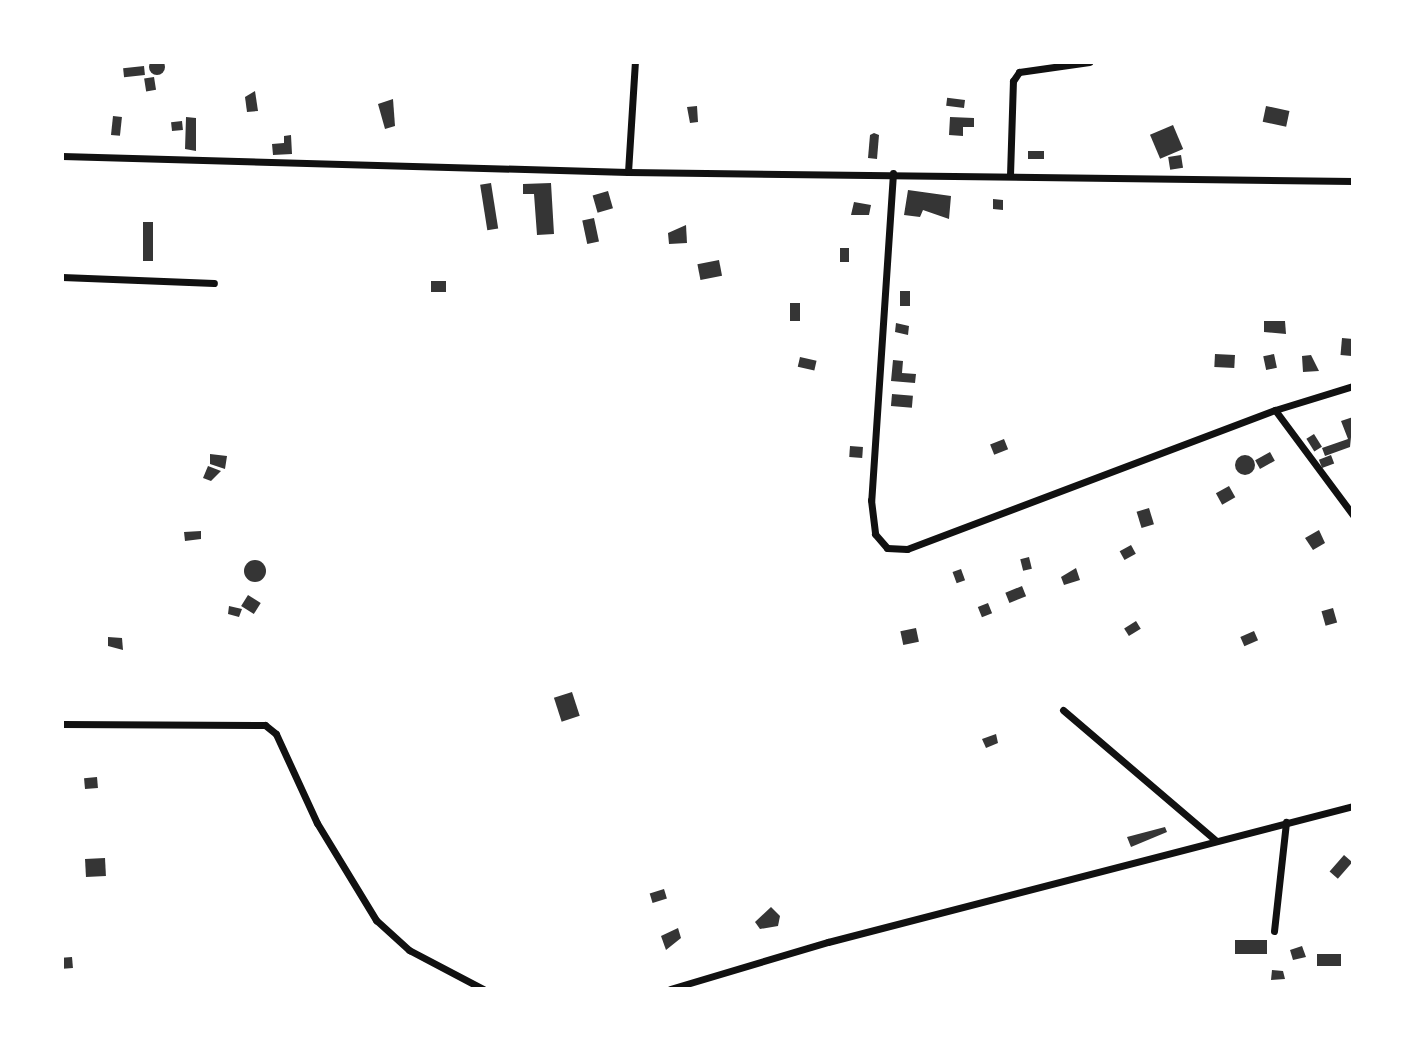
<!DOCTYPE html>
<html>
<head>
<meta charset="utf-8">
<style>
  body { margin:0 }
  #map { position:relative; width:1415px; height:1051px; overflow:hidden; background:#fff; font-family:Signika,sans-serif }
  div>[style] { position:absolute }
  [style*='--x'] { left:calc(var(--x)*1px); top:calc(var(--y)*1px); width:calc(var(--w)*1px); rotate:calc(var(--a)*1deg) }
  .building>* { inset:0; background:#353535; transform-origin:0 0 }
  .round { border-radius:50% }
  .minor>* { height:7px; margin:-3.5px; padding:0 3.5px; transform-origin:3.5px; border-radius:3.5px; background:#111 }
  span { translate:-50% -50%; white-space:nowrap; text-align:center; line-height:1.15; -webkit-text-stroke:6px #fff; paint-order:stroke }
  .frame { position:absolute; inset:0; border:64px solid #fff; pointer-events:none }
</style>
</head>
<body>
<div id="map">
  <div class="building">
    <i class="round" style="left:149px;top:59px;width:16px;height:16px"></i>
    <i style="left:144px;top:66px;width:9px;height:21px;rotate:84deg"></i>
    <i style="left:154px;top:77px;width:13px;height:10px;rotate:81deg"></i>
    <i style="clip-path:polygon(255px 91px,258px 111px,247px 112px,245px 97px)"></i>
    <i style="clip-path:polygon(393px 99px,395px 126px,385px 129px,378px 104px)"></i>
    <i style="left:965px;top:100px;width:8px;height:18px;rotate:97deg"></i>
    <i style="clip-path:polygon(697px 106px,698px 122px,690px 123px,687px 107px)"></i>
    <i style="left:1266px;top:106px;width:24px;height:16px;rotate:12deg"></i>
    <i style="left:113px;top:116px;width:9px;height:19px;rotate:6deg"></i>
    <i style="clip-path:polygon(186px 117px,196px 118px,196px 151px,185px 149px)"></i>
    <i style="clip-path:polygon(950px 117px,974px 118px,974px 127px,963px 127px,963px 136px,949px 135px)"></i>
    <i style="left:182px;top:121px;width:9px;height:11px;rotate:84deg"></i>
    <i style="left:1173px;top:125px;width:26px;height:25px;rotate:67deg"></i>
    <i style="clip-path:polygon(874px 133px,879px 135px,877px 159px,868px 158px,870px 135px)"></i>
    <i style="clip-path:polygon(291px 135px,292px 154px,273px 155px,272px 144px,284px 143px,284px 136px)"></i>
    <i style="left:1028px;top:151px;width:16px;height:8px"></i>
    <i style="left:1181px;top:155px;width:13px;height:13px;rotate:81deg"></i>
    <i style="left:491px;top:183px;width:46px;height:11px;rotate:81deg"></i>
    <i style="clip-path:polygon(551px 183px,554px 234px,537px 235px,534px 194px,523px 194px,523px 184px)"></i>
    <i style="clip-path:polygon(908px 190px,951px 196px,949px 219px,923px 210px,920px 217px,904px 215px)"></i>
    <i style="left:608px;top:191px;width:18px;height:16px;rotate:74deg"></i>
    <i style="clip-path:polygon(993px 199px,1003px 200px,1003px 210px,993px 209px)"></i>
    <i style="clip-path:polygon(854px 202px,871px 205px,869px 215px,851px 215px)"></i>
    <i style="left:594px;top:218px;width:24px;height:12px;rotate:78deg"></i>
    <i style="left:143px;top:222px;width:10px;height:39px"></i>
    <i style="clip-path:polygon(686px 225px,687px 243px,669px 244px,668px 233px)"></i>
    <i style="left:840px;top:248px;width:9px;height:14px"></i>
    <i style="left:719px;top:260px;width:16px;height:22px;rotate:79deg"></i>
    <i style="left:431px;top:281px;width:15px;height:11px"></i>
    <i style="left:900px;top:291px;width:10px;height:15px"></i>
    <i style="left:790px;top:303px;width:10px;height:18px"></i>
    <i style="clip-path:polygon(1264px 321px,1285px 321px,1286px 334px,1264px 332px)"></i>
    <i style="clip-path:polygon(896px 323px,909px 326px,908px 335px,895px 332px)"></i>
    <i style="left:1342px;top:338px;width:11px;height:17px;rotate:5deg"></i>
    <i style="left:1215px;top:354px;width:20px;height:13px;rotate:3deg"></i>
    <i style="left:1274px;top:354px;width:14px;height:11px;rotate:78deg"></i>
    <i style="clip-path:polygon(1311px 355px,1319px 371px,1303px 372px,1302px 356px)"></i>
    <i style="left:800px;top:357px;width:17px;height:10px;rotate:13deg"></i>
    <i style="clip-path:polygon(893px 360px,903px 361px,902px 373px,916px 374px,915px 383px,891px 381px)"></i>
    <i style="left:892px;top:394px;width:21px;height:12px;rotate:5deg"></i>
    <i style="clip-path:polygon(1353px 417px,1350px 447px,1325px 456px,1322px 448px,1348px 439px,1341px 421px)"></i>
    <i style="left:1314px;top:434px;width:15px;height:9px;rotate:58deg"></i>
    <i style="left:1004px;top:439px;width:11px;height:15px;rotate:68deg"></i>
    <i style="left:850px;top:446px;width:13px;height:11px;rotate:4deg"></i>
    <i style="left:1270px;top:452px;width:10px;height:17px;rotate:61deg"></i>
    <i style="clip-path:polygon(210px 454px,227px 456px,225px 469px,210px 464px)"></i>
    <i style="left:1331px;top:455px;width:9px;height:13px;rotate:69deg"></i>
    <i class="round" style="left:1235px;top:455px;width:20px;height:20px"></i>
    <i style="clip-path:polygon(208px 466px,221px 471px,211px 481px,203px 478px)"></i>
    <i style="left:1229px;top:486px;width:13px;height:15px;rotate:61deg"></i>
    <i style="left:1149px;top:508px;width:17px;height:13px;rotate:73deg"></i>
    <i style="clip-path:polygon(1319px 530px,1325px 543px,1313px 550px,1305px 538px)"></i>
    <i style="clip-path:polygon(201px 531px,201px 539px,185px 541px,184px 532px)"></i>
    <i style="left:1131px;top:545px;width:10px;height:13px;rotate:61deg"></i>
    <i style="left:1029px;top:557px;width:12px;height:9px;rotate:76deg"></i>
    <i class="round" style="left:244px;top:560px;width:22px;height:22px"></i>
    <i style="clip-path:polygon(1076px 568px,1080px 580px,1064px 585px,1061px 577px)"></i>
    <i style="left:961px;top:569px;width:12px;height:9px;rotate:70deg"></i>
    <i style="left:1022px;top:586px;width:11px;height:18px;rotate:68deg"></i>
    <i style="left:248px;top:595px;width:15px;height:13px;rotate:32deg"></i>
    <i style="left:988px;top:603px;width:11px;height:11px;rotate:68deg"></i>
    <i style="clip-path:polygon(229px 606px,242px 609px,239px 617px,228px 614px)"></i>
    <i style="left:1333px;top:608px;width:15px;height:12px;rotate:74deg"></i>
    <i style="left:1136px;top:621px;width:9px;height:14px;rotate:58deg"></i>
    <i style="left:916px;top:628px;width:14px;height:16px;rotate:78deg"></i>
    <i style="left:1254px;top:631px;width:10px;height:15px;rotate:66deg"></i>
    <i style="clip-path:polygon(108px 637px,122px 638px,123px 650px,108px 646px)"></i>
    <i style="left:572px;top:692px;width:25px;height:19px;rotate:72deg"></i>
    <i style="clip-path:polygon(996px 734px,998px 743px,986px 748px,982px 739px)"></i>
    <i style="left:97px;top:777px;width:11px;height:13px;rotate:85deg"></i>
    <i style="clip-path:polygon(1165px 827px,1167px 832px,1131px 847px,1127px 837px)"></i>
    <i style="left:1344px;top:855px;width:11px;height:22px;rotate:41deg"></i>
    <i style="left:105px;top:858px;width:18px;height:20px;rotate:87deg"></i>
    <i style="left:664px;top:889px;width:10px;height:15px;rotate:73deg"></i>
    <i style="clip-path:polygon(771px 907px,780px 916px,778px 926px,760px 929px,755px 922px)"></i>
    <i style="clip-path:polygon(678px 928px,681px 938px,666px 950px,661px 936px)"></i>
    <i style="left:1235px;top:940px;width:32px;height:14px"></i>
    <i style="clip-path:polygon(1302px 946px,1306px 957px,1293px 960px,1290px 950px)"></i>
    <i style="left:1317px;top:954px;width:24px;height:12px"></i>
    <i style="left:72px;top:957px;width:11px;height:10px;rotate:85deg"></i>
    <i style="clip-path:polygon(1272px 970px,1283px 971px,1285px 979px,1271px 980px)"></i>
  </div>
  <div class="minor">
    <i style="--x:62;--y:156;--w:566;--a:1.62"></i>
    <i style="--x:628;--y:172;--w:725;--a:0.71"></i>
    <i style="--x:628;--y:172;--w:110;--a:-86.4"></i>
    <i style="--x:893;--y:173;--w:328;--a:93.8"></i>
    <i style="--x:871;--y:500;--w:34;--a:83"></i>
    <i style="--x:875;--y:534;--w:18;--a:49"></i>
    <i style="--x:887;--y:548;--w:20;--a:3"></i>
    <i style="--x:907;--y:549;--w:393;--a:-20.7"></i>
    <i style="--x:1275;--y:410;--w:82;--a:-17.1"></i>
    <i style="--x:1010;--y:175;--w:94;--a:-88.2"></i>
    <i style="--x:1013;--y:81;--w:11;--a:-56"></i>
    <i style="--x:1019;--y:72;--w:71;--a:-8.1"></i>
    <i style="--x:62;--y:277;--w:152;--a:2.3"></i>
    <i style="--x:1275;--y:410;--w:131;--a:53.4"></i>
    <i style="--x:1063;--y:710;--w:200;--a:40.5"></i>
    <i style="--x:62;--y:724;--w:203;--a:0.3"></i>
    <i style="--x:265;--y:725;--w:14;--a:39"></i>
    <i style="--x:276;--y:734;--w:98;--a:65.3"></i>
    <i style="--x:317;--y:823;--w:114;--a:58.7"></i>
    <i style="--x:376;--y:920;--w:45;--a:42.3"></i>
    <i style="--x:409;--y:950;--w:84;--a:27.8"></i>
    <i style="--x:1274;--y:931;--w:110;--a:-83.7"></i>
    <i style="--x:670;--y:989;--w:165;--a:-16.6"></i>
    <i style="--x:828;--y:942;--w:542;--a:-14.52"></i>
  </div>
  <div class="frame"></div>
</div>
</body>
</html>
